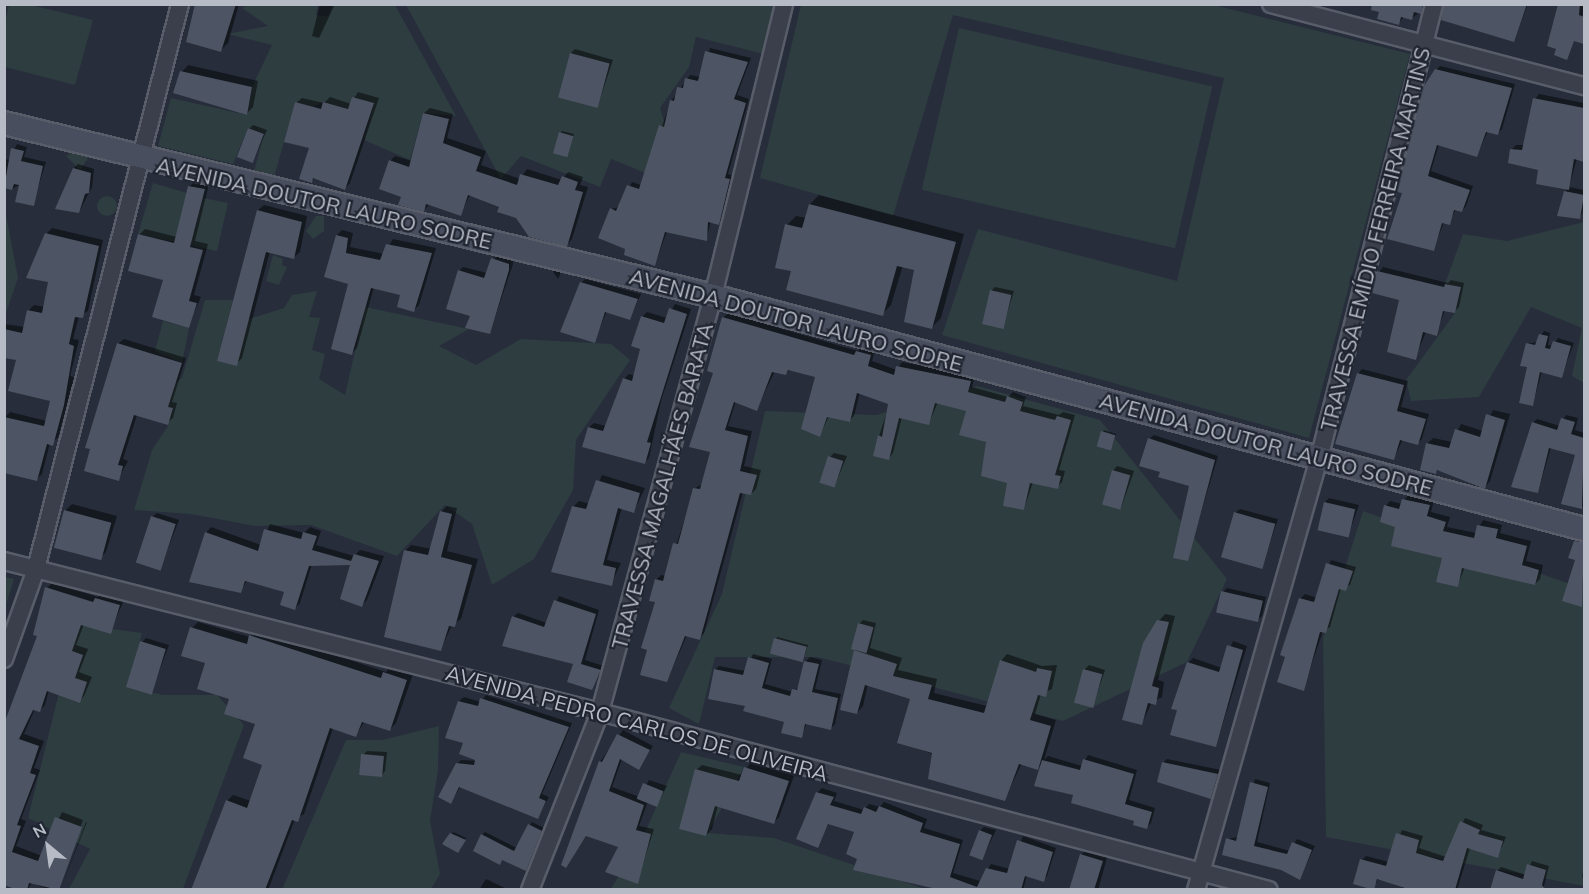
<!DOCTYPE html>
<html>
<head>
<meta charset="utf-8">
<style>
  body { margin:0 }
  #map { position:relative; width:1589px; height:894px; overflow:hidden; background:#272d3b; font-family:Mulish,sans-serif }
  div>[style] { position:absolute }
  [style*='--x'] { left:calc(var(--x)*1px); top:calc(var(--y)*1px); width:calc(var(--w)*1px); rotate:calc(var(--a)*1deg) }
  .green>* { inset:0; background:#2d3d40; transform-origin:0 0 }
  .round { border-radius:50% }
  .shadow>* { inset:0; background:#0007 }
  .building>* { inset:0; background:#4d5463; transform-origin:0 0 }
  .roads { filter:drop-shadow(2px 0 #585d69) drop-shadow(-2px 0 #585d69) drop-shadow(0 2px #585d69) drop-shadow(0 -2px #585d69) }
  .street>* { height:16px; margin:-8px; padding:0 8px; transform-origin:8px; border-radius:8px; background:#3a3f4b }
  .secondary>* { height:22px; margin:-11px; padding:0 11px; transform-origin:11px; border-radius:11px; background:#494e5e }
  span { translate:-50% -50%; white-space:nowrap; text-align:center; line-height:1.15; -webkit-text-stroke:4.5px #1f2430; paint-order:stroke }
  .street-label { font-size:21px; color:#b6bbc6 }
  .frame { position:absolute; inset:0; border:6px solid #b6bbc6; pointer-events:none }
  .north { position:absolute; left:18px; top:816px; width:60px; height:60px; -webkit-text-stroke:4px #1f2430; paint-order:stroke; rotate:331deg; font-size:16px; font-weight:700; line-height:24px; text-align:center; color:#b6bbc6 }
  .north::after { content:''; display:block; margin:auto; width:21px; height:27px; background:#b6bbc6; clip-path:polygon(50% 0,100% 100%,50% 72%,0 100%) }
</style>
</head>
<body>
<div id="map">
  <div class="green">
    <i style="clip-path:polygon(9px 5px,31px 5px,93px 20px,75px 85px,5px 67px,5px 22px)"></i>
    <i style="clip-path:polygon(247px 5px,318px 5px,316px 15px,328px 16px,332px 5px,395px 5px,456px 116px,423px 113px,410px 160px,364px 140px,374px 103px,352px 97px,349px 109px,323px 102px,313px 107px,295px 103px,274px 177px,252px 179px,264px 134px,248px 128px,233px 164px,158px 146px,171px 98px,247px 115px,252px 87px,272px 45px,227px 34px,268px 26px,242px 8px)"></i>
    <i style="clip-path:polygon(406px 5px,776px 5px,764px 54px,696px 37px,689px 67px,660px 108px,674px 154px,663px 180px,611px 159px,600px 187px,521px 156px,501px 179px)"></i>
    <i style="clip-path:polygon(801px 5px,1214px 5px,1410px 54px,1309px 438px,942px 335px,978px 229px,1177px 281px,1224px 78px,953px 15px,893px 216px,760px 178px)"></i>
    <i style="left:959px;top:28px;width:260px;height:166px;rotate:13deg"></i>
    <i style="clip-path:polygon(82px 147px,93px 151px,80px 170px,66px 156px)"></i>
    <i style="clip-path:polygon(153px 183px,187px 193px,179px 227px,195px 230px,203px 198px,228px 203px,217px 251px,138px 234px)"></i>
    <i class="round" style="left:97px;top:196px;width:20px;height:20px"></i>
    <i style="clip-path:polygon(5px 209px,18px 278px,5px 316px,4px 316px)"></i>
    <i style="clip-path:polygon(316px 216px,324px 216px,324px 231px,313px 239px,306px 231px)"></i>
    <i style="clip-path:polygon(1584px 222px,1584px 383px,1572px 376px,1582px 328px,1531px 307px,1479px 397px,1411px 401px,1406px 380px,1455px 313px,1461px 287px,1445px 284px,1463px 234px,1507px 241px)"></i>
    <i style="clip-path:polygon(273px 255px,283px 259px,282px 265px,287px 267px,279px 285px,266px 281px)"></i>
    <i style="clip-path:polygon(317px 291px,309px 317px,320px 318px,312px 350px,325px 354px,319px 379px,345px 395px,365px 307px,469px 329px,439px 346px,476px 365px,521px 339px,611px 344px,630px 360px,576px 440px,573px 490px,534px 559px,492px 585px,472px 524px,445px 505px,397px 556px,311px 525px,255px 526px,191px 514px,134px 510px,152px 450px,168px 426px,152px 400px,182px 378px,205px 300px,233px 300px,217px 361px,249px 319px,284px 308px,292px 295px)"></i>
    <i style="clip-path:polygon(163px 321px,189px 328px,182px 363px,155px 351px)"></i>
    <i style="clip-path:polygon(977px 386px,1100px 420px,1227px 579px,1187px 662px,1063px 721px,818px 657px,715px 657px,699px 724px,669px 708px,722px 594px,765px 411px,876px 415px)"></i>
    <i style="clip-path:polygon(1363px 511px,1584px 589px,1584px 886px,1326px 837px,1323px 638px)"></i>
    <i style="clip-path:polygon(5px 577px,14px 579px,5px 608px,4px 577px)"></i>
    <i style="clip-path:polygon(76px 624px,142px 633px,127px 687px,163px 695px,217px 695px,244px 725px,183px 889px,69px 889px,90px 849px,28px 818px)"></i>
    <i style="clip-path:polygon(439px 726px,438px 770px,430px 821px,440px 874px,431px 889px,282px 890px,346px 740px,382px 740px)"></i>
    <i style="clip-path:polygon(681px 752px,744px 767px,708px 833px,774px 838px,925px 889px,610px 890px,642px 839px)"></i>
  </div>
  <div class="shadow">
    <i style="clip-path:polygon(197px 4px,239px 4px,228px 43px,221px 50px)"></i>
    <i style="clip-path:polygon(320px 4px,335px 4px,319px 38px,312px 36px)"></i>
    <i style="clip-path:polygon(1370px 4px,1426px 4px,1420px 12px,1412px 18px,1404px 16px,1399px 23px,1382px 8px)"></i>
    <i style="clip-path:polygon(1445px 4px,1528px 4px,1514px 40px)"></i>
    <i style="clip-path:polygon(1561px 4px,1582px 4px,1584px 11px,1567px 58px)"></i>
    <i style="clip-path:polygon(710px 48px,751px 58px,737px 95px,749px 99px,728px 174px,733px 176px,722px 219px,718px 223px,711px 221px,706px 240px,667px 231px,655px 265px,627px 248px,611px 209px,619px 207px,632px 182px,641px 185px,671px 101px,690px 75px,701px 77px)"></i>
    <i style="clip-path:polygon(575px 49px,613px 60px,597px 108px,571px 53px)"></i>
    <i style="clip-path:polygon(188px 65px,258px 81px,253px 107px,246px 114px,182px 72px)"></i>
    <i style="clip-path:polygon(1440px 66px,1515px 84px,1502px 129px,1498px 133px,1488px 131px,1477px 155px,1439px 144px,1431px 171px,1473px 186px,1466px 206px,1462px 211px,1456px 209px,1449px 223px,1444px 222px,1433px 250px,1404px 192px,1436px 70px)"></i>
    <i style="clip-path:polygon(358px 92px,379px 98px,350px 183px,345px 188px,315px 178px,311px 181px,311px 147px,296px 103px,302px 98px,324px 103px,330px 97px,351px 104px)"></i>
    <i style="clip-path:polygon(1539px 94px,1584px 103px,1581px 128px,1584px 129px,1584px 160px,1577px 158px,1569px 187px,1584px 190px,1584px 210px,1579px 218px,1565px 192px,1568px 188px,1511px 150px,1516px 145px,1525px 145px,1535px 99px)"></i>
    <i style="clip-path:polygon(430px 108px,453px 114px,447px 138px,486px 151px,481px 165px,520px 179px,527px 169px,562px 180px,568px 172px,583px 177px,580px 185px,588px 187px,572px 239px,567px 245px,500px 206px,470px 195px,460px 214px,429px 205px,424px 210px,402px 196px,390px 161px,395px 156px,412px 161px,424px 113px)"></i>
    <i style="clip-path:polygon(253px 125px,267px 130px,253px 161px,249px 129px)"></i>
    <i style="clip-path:polygon(562px 131px,574px 134px,568px 153px,560px 133px)"></i>
    <i style="clip-path:polygon(17px 144px,27px 147px,24px 157px,46px 162px,33px 204px,21px 184px,12px 189px,4px 187px,4px 159px,9px 160px)"></i>
    <i style="clip-path:polygon(78px 164px,94px 169px,92px 187px,79px 212px,74px 168px)"></i>
    <i style="clip-path:polygon(196px 180px,209px 184px,195px 241px,208px 244px,194px 295px,201px 297px,188px 326px,139px 235px,145px 229px,177px 237px,190px 186px)"></i>
    <i style="clip-path:polygon(819px 195px,964px 234px,941px 318px,932px 327px,916px 269px,903px 265px,891px 305px,882px 314px,793px 270px,787px 225px,796px 216px,807px 218px,810px 204px)"></i>
    <i style="clip-path:polygon(264px 205px,307px 216px,300px 252px,294px 257px,270px 251px,242px 358px,236px 364px,219px 360px,258px 210px)"></i>
    <i style="clip-path:polygon(52px 228px,103px 240px,88px 311px,79px 316px,73px 339px,79px 340px,70px 376px,74px 377px,58px 438px,50px 443px,42px 474px,37px 479px,4px 418px,10px 412px,47px 421px,51px 400px,18px 359px,4px 356px,4px 324px,25px 327px,29px 310px,34px 305px,45px 307px,49px 281px,46px 234px)"></i>
    <i style="clip-path:polygon(342px 230px,353px 233px,350px 247px,384px 254px,393px 239px,436px 248px,419px 305px,414px 310px,402px 294px,374px 287px,357px 348px,351px 354px,350px 283px,337px 235px)"></i>
    <i style="clip-path:polygon(497px 254px,513px 260px,513px 264px,490px 332px,472px 315px,459px 271px,463px 267px,487px 273px)"></i>
    <i style="clip-path:polygon(556px 267px,563px 268px,558px 279px,552px 270px)"></i>
    <i style="clip-path:polygon(1383px 267px,1448px 283px,1451px 280px,1464px 283px,1459px 307px,1454px 312px,1445px 310px,1436px 334px,1426px 332px,1415px 358px,1401px 299px,1379px 272px)"></i>
    <i style="clip-path:polygon(585px 279px,641px 294px,630px 319px,607px 311px,594px 341px,581px 283px)"></i>
    <i style="clip-path:polygon(995px 287px,1014px 291px,1003px 327px,991px 291px)"></i>
    <i style="clip-path:polygon(675px 304px,691px 309px,661px 401px,649px 458px,645px 462px,589px 427px,594px 423px,606px 426px,624px 379px,629px 374px,635px 376px,642px 348px,642px 317px,647px 312px,667px 318px)"></i>
    <i style="clip-path:polygon(728px 313px,858px 351px,862px 346px,875px 350px,872px 361px,897px 370px,902px 362px,975px 376px,972px 387px,1008px 397px,1013px 392px,1026px 397px,1023px 406px,1059px 415px,1063px 412px,1075px 415px,1059px 470px,1065px 471px,1062px 482px,1057px 487px,1033px 482px,1024px 509px,967px 410px,938px 402px,929px 423px,902px 417px,893px 453px,889px 458px,879px 436px,890px 403px,860px 392px,854px 416px,849px 421px,829px 416px,820px 435px,817px 376px,790px 369px,786px 374px,775px 371px,756px 410px,736px 401px,728px 426px,752px 431px,744px 466px,761px 470px,756px 489px,751px 494px,743px 492px,704px 633px,699px 638px,687px 635px,667px 681px,649px 649px,657px 601px,656px 580px,661px 575px,666px 576px,695px 488px,703px 484px,712px 451px,715px 372px,723px 318px)"></i>
    <i style="clip-path:polygon(1544px 331px,1550px 333px,1548px 345px,1553px 346px,1558px 338px,1574px 343px,1561px 377px,1542px 371px,1533px 404px,1527px 344px,1537px 342px)"></i>
    <i style="clip-path:polygon(124px 339px,186px 358px,172px 402px,177px 403px,173px 418px,167px 423px,137px 415px,123px 459px,128px 461px,118px 479px,86px 470px,118px 344px)"></i>
    <i style="clip-path:polygon(1362px 369px,1408px 381px,1401px 407px,1429px 414px,1422px 439px,1418px 443px,1403px 439px,1394px 458px,1358px 374px)"></i>
    <i style="clip-path:polygon(1493px 410px,1510px 414px,1490px 481px,1485px 487px,1439px 469px,1436px 472px,1421px 469px,1428px 443px,1433px 438px,1452px 442px,1461px 424px,1483px 431px)"></i>
    <i style="clip-path:polygon(1566px 415px,1578px 418px,1575px 430px,1584px 433px,1584px 507px,1563px 502px,1577px 454px,1551px 447px,1538px 492px,1533px 423px,1537px 419px,1560px 426px)"></i>
    <i style="clip-path:polygon(1104px 430px,1116px 434px,1112px 446px,1103px 432px)"></i>
    <i style="clip-path:polygon(1154px 435px,1218px 456px,1187px 559px,1191px 485px,1162px 471px,1149px 439px)"></i>
    <i style="clip-path:polygon(834px 453px,847px 456px,835px 485px,830px 457px)"></i>
    <i style="clip-path:polygon(1117px 466px,1134px 471px,1121px 508px,1113px 471px)"></i>
    <i style="clip-path:polygon(602px 475px,645px 488px,634px 511px,622px 507px,607px 560px,621px 563px,611px 584px,574px 506px,579px 501px,590px 504px)"></i>
    <i style="clip-path:polygon(1408px 495px,1434px 500px,1431px 512px,1450px 517px,1447px 527px,1476px 533px,1483px 520px,1502px 525px,1500px 533px,1531px 541px,1526px 561px,1543px 565px,1540px 579px,1535px 584px,1465px 567px,1457px 586px,1443px 556px,1397px 526px,1386px 506px,1390px 501px,1402px 504px)"></i>
    <i style="clip-path:polygon(1329px 498px,1359px 505px,1348px 536px,1325px 502px)"></i>
    <i style="clip-path:polygon(72px 504px,117px 516px,106px 552px,100px 558px,65px 511px)"></i>
    <i style="clip-path:polygon(447px 506px,457px 508px,447px 551px,478px 559px,461px 619px,452px 625px,441px 649px,405px 551px,411px 545px,432px 549px,441px 512px)"></i>
    <i style="clip-path:polygon(1240px 509px,1278px 519px,1262px 567px,1235px 513px)"></i>
    <i style="clip-path:polygon(157px 513px,179px 520px,160px 569px,152px 517px)"></i>
    <i style="clip-path:polygon(270px 524px,304px 533px,310px 527px,321px 531px,316px 545px,354px 556px,360px 550px,384px 556px,367px 600px,362px 605px,352px 564px,312px 564px,300px 603px,295px 608px,286px 590px,247px 581px,240px 591px,206px 533px,211px 527px,261px 545px)"></i>
    <i style="clip-path:polygon(1579px 538px,1584px 539px,1581px 605px,1575px 542px)"></i>
    <i style="clip-path:polygon(1331px 560px,1356px 567px,1350px 585px,1341px 588px,1330px 627px,1323px 631px,1303px 689px,1300px 599px,1305px 594px,1317px 598px)"></i>
    <i style="clip-path:polygon(52px 583px,98px 597px,101px 593px,124px 600px,110px 632px,84px 624px,76px 645px,88px 649px,79px 672px,92px 677px,84px 696px,79px 701px,49px 690px,45px 705px,39px 711px,35px 709px,24px 734px,44px 741px,34px 768px,40px 770px,21px 819px,26px 821px,16px 846px,42px 856px,62px 812px,83px 820px,58px 888px,61px 888px,50px 890px,32px 883px,27px 890px,4px 883px,4px 725px,39px 636px,47px 588px)"></i>
    <i style="clip-path:polygon(1227px 588px,1266px 597px,1262px 616px,1257px 620px,1223px 592px)"></i>
    <i style="clip-path:polygon(559px 596px,599px 610px,585px 660px,604px 666px,592px 688px,575px 663px,513px 617px,518px 613px,547px 623px)"></i>
    <i style="clip-path:polygon(1165px 614px,1175px 616px,1158px 680px,1164px 682px,1162px 697px,1152px 702px,1142px 723px,1159px 621px)"></i>
    <i style="clip-path:polygon(863px 620px,876px 623px,870px 648px,902px 658px,898px 670px,937px 679px,934px 693px,987px 706px,1001px 661px,1007px 654px,1042px 666px,1057px 665px,1052px 689px,1041px 694px,1035px 714px,1056px 720px,1044px 760px,1048px 756px,1082px 766px,1088px 755px,1137px 770px,1129px 800px,1155px 808px,1151px 823px,1147px 827px,1075px 794px,1043px 763px,1037px 769px,1022px 763px,1004px 800px,935px 755px,899px 742px,912px 698px,868px 684px,863px 706px,857px 713px,855px 651px,859px 624px)"></i>
    <i style="clip-path:polygon(198px 622px,250px 637px,257px 629px,386px 672px,391px 666px,413px 674px,396px 723px,390px 729px,365px 721px,356px 735px,333px 728px,304px 814px,295px 819px,268px 890px,193px 890px,227px 801px,233px 795px,251px 801px,264px 764px,256px 723px,231px 698px,207px 662px,192px 628px)"></i>
    <i style="clip-path:polygon(777px 637px,808px 645px,804px 658px,776px 639px)"></i>
    <i style="clip-path:polygon(146px 638px,169px 645px,151px 693px,142px 642px)"></i>
    <i style="clip-path:polygon(1233px 641px,1247px 646px,1216px 746px,1188px 663px,1193px 658px,1222px 668px)"></i>
    <i style="clip-path:polygon(753px 654px,772px 659px,765px 684px,793px 692px,799px 686px,806px 661px,810px 657px,822px 660px,815px 689px,841px 694px,835px 724px,831px 728px,807px 723px,801px 736px,785px 721px,746px 705px,715px 670px,719px 666px,745px 671px)"></i>
    <i style="clip-path:polygon(1089px 665px,1105px 670px,1093px 706px,1084px 670px)"></i>
    <i style="clip-path:polygon(486px 695px,572px 723px,542px 794px,549px 797px,538px 817px,461px 786px,451px 802px,457px 764px,461px 760px,480px 761px,465px 742px,459px 701px,464px 697px,481px 702px)"></i>
    <i style="clip-path:polygon(623px 730px,653px 746px,639px 768px,622px 759px,612px 787px,640px 797px,649px 780px,667px 786px,657px 805px,648px 801px,639px 826px,654px 829px,637px 883px,620px 846px,587px 835px,566px 866px,600px 762px)"></i>
    <i style="clip-path:polygon(367px 751px,387px 752px,385px 771px,381px 776px,363px 755px)"></i>
    <i style="clip-path:polygon(1167px 759px,1221px 770px,1215px 793px,1211px 797px,1163px 763px)"></i>
    <i style="clip-path:polygon(751px 762px,794px 776px,779px 817px,773px 823px,718px 805px,712px 829px,706px 835px,696px 770px,702px 765px,742px 775px)"></i>
    <i style="clip-path:polygon(1255px 779px,1270px 783px,1257px 842px,1290px 851px,1297px 839px,1315px 846px,1300px 878px,1227px 839px,1238px 837px)"></i>
    <i style="clip-path:polygon(822px 788px,837px 793px,834px 801px,864px 810px,869px 804px,880px 807px,884px 802px,927px 819px,924px 828px,963px 840px,953px 873px,980px 881px,991px 864px,1010px 869px,1023px 836px,1056px 848px,1047px 876px,1043px 880px,1027px 875px,1023px 890px,979px 890px,859px 858px,856px 831px,829px 823px,817px 846px,817px 793px)"></i>
    <i style="clip-path:polygon(1465px 818px,1483px 825px,1481px 830px,1506px 837px,1498px 856px,1470px 848px,1457px 890px,1408px 890px,1379px 878px,1373px 888px,1362px 860px,1366px 856px,1389px 862px,1402px 830px,1423px 836px,1419px 848px,1446px 857px)"></i>
    <i style="clip-path:polygon(86px 822px,87px 822px,61px 888px)"></i>
    <i style="clip-path:polygon(532px 822px,544px 828px,529px 866px,526px 869px,502px 860px,499px 863px,482px 835px,485px 832px,517px 848px)"></i>
    <i style="clip-path:polygon(984px 827px,996px 830px,983px 857px,980px 831px)"></i>
    <i style="clip-path:polygon(453px 832px,466px 838px,460px 850px,444px 844px)"></i>
    <i style="clip-path:polygon(1088px 848px,1108px 854px,1098px 890px,1071px 890px,1081px 855px)"></i>
    <i style="clip-path:polygon(1532px 861px,1549px 866px,1543px 890px,1497px 871px,1501px 867px,1526px 875px)"></i>
    <i style="clip-path:polygon(1584px 866px,1584px 878px,1582px 877px)"></i>
    <i style="clip-path:polygon(486px 879px,509px 890px,479px 890px)"></i>
  </div>
  <div class="building">
    <i style="clip-path:polygon(195px 4px,236px 4px,221px 52px,186px 42px)"></i>
    <i style="clip-path:polygon(1372px 4px,1423px 4px,1421px 14px,1414px 12px,1412px 20px,1401px 17px,1399px 25px,1377px 19px,1379px 12px,1371px 10px)"></i>
    <i style="clip-path:polygon(1444px 4px,1527px 4px,1514px 42px,1441px 20px)"></i>
    <i style="clip-path:polygon(1558px 4px,1580px 4px,1579px 15px,1584px 17px,1584px 44px,1574px 41px,1567px 60px,1554px 55px,1556px 49px,1547px 46px)"></i>
    <i style="clip-path:polygon(705px 51px,748px 62px,734px 99px,746px 103px,725px 178px,730px 179px,719px 225px,708px 222px,707px 241px,665px 232px,655px 266px,624px 255px,625px 249px,598px 238px,610px 208px,616px 211px,627px 185px,639px 189px,659px 125px,664px 127px,670px 100px,674px 101px,677px 87px,683px 88px,685px 78px,698px 81px)"></i>
    <i style="left:570px;top:53px;width:41px;height:46px;rotate:15deg"></i>
    <i style="clip-path:polygon(1435px 69px,1512px 88px,1498px 135px,1486px 132px,1477px 157px,1437px 145px,1428px 176px,1470px 190px,1462px 212px,1454px 210px,1450px 225px,1442px 223px,1434px 251px,1387px 239px,1402px 193px,1397px 192px,1424px 86px)"></i>
    <i style="clip-path:polygon(180px 71px,252px 87px,247px 115px,173px 93px)"></i>
    <i style="clip-path:polygon(352px 97px,374px 103px,345px 190px,313px 178px,312px 183px,299px 179px,309px 148px,284px 142px,295px 102px,321px 109px,323px 102px,348px 109px)"></i>
    <i style="clip-path:polygon(1533px 98px,1584px 108px,1584px 162px,1574px 159px,1569px 190px,1536px 184px,1538px 170px,1508px 163px,1510px 149px,1522px 150px)"></i>
    <i style="clip-path:polygon(423px 113px,449px 119px,443px 143px,481px 157px,476px 171px,517px 185px,520px 174px,558px 185px,562px 176px,578px 182px,575px 190px,583px 192px,567px 247px,529px 237px,516px 218px,497px 212px,499px 207px,468px 195px,461px 216px,426px 204px,424px 212px,398px 205px,401px 197px,379px 189px,389px 160px,409px 167px)"></i>
    <i style="left:248px;top:128px;width:17px;height:31px;rotate:21deg"></i>
    <i style="left:559px;top:132px;width:15px;height:22px;rotate:16deg"></i>
    <i style="clip-path:polygon(11px 148px,24px 151px,21px 161px,43px 166px,34px 206px,15px 202px,19px 185px,14px 184px,12px 190px,4px 188px)"></i>
    <i style="clip-path:polygon(73px 168px,91px 173px,89px 193px,85px 194px,79px 213px,55px 209px)"></i>
    <i style="clip-path:polygon(188px 186px,205px 189px,190px 247px,203px 250px,189px 301px,197px 303px,189px 328px,152px 317px,163px 280px,128px 271px,138px 234px,174px 243px)"></i>
    <i style="clip-path:polygon(1564px 191px,1584px 195px,1580px 219px,1557px 216px)"></i>
    <i style="clip-path:polygon(809px 204px,956px 242px,932px 329px,904px 322px,914px 270px,897px 266px,883px 316px,786px 290px,791px 271px,775px 268px,785px 224px,802px 228px)"></i>
    <i style="clip-path:polygon(257px 210px,302px 222px,294px 259px,266px 252px,237px 366px,217px 361px)"></i>
    <i style="clip-path:polygon(45px 233px,99px 246px,83px 318px,75px 317px,69px 344px,74px 346px,64px 405px,53px 446px,47px 444px,37px 481px,4px 473px,4px 417px,44px 426px,50px 401px,8px 391px,16px 360px,4px 358px,4px 329px,22px 333px,27px 310px,42px 313px,48px 282px,26px 278px)"></i>
    <i style="clip-path:polygon(336px 235px,348px 238px,346px 253px,380px 260px,386px 244px,432px 253px,414px 312px,397px 307px,400px 295px,371px 288px,352px 355px,331px 349px,348px 284px,324px 277px)"></i>
    <i style="clip-path:polygon(491px 258px,509px 264px,509px 270px,490px 334px,465px 328px,470px 316px,446px 309px,458px 270px,484px 278px)"></i>
    <i style="clip-path:polygon(1377px 271px,1444px 287px,1445px 284px,1461px 287px,1455px 313px,1443px 311px,1437px 336px,1423px 332px,1416px 360px,1387px 352px,1399px 300px,1372px 293px)"></i>
    <i style="clip-path:polygon(580px 282px,638px 299px,630px 320px,605px 312px,595px 343px,560px 332px)"></i>
    <i style="left:990px;top:290px;width:22px;height:35px;rotate:13deg"></i>
    <i style="clip-path:polygon(669px 308px,687px 314px,647px 442px,651px 443px,645px 464px,582px 447px,588px 427px,603px 431px,623px 378px,632px 381px,640px 349px,631px 346px,641px 316px,664px 323px)"></i>
    <i style="clip-path:polygon(722px 317px,854px 355px,856px 351px,871px 355px,868px 366px,894px 375px,896px 366px,971px 381px,968px 392px,1005px 402px,1007px 396px,1023px 402px,1020px 411px,1055px 420px,1057px 416px,1071px 420px,1055px 475px,1061px 476px,1058px 489px,1030px 483px,1024px 510px,1003px 506px,1007px 483px,981px 476px,986px 442px,959px 435px,966px 411px,935px 403px,929px 425px,899px 418px,889px 460px,873px 456px,878px 435px,882px 437px,888px 404px,857px 393px,850px 422px,827px 417px,820px 437px,801px 429px,815px 377px,788px 370px,786px 375px,772px 372px,757px 411px,734px 402px,725px 430px,748px 436px,740px 471px,757px 475px,751px 495px,740px 493px,700px 640px,685px 636px,667px 682px,640px 675px,647px 650px,641px 648px,655px 602px,649px 601px,655px 579px,663px 581px,673px 543px,678px 544px,693px 488px,700px 489px,710px 452px,689px 447px,713px 373px,707px 371px)"></i>
    <i style="clip-path:polygon(1539px 334px,1548px 336px,1545px 348px,1550px 349px,1553px 341px,1571px 346px,1562px 378px,1540px 372px,1533px 406px,1519px 403px,1527px 367px,1520px 366px,1526px 343px,1535px 345px)"></i>
    <i style="clip-path:polygon(117px 343px,182px 363px,168px 407px,173px 408px,168px 425px,134px 415px,118px 465px,123px 466px,119px 481px,84px 471px,90px 449px,85px 448px)"></i>
    <i style="clip-path:polygon(1357px 373px,1404px 385px,1397px 411px,1426px 419px,1418px 445px,1400px 440px,1394px 460px,1335px 444px)"></i>
    <i style="clip-path:polygon(1486px 414px,1505px 420px,1485px 489px,1437px 470px,1436px 474px,1420px 470px,1426px 443px,1449px 448px,1455px 429px,1480px 437px)"></i>
    <i style="clip-path:polygon(1561px 418px,1575px 422px,1571px 434px,1584px 438px,1582px 509px,1561px 504px,1575px 455px,1549px 448px,1538px 493px,1511px 487px,1532px 422px,1557px 430px)"></i>
    <i style="left:1101px;top:431px;width:15px;height:16px;rotate:16deg"></i>
    <i style="clip-path:polygon(1148px 438px,1215px 460px,1188px 561px,1173px 558px,1189px 486px,1158px 477px,1160px 472px,1139px 466px)"></i>
    <i style="left:828px;top:456px;width:16px;height:28px;rotate:18deg"></i>
    <i style="left:1112px;top:470px;width:19px;height:36px;rotate:16deg"></i>
    <i style="clip-path:polygon(596px 480px,640px 493px,634px 513px,618px 508px,603px 565px,616px 568px,612px 586px,551px 572px,572px 506px,586px 509px)"></i>
    <i style="clip-path:polygon(1402px 499px,1430px 505px,1427px 516px,1446px 522px,1443px 531px,1474px 538px,1477px 525px,1498px 529px,1496px 538px,1527px 546px,1522px 565px,1539px 570px,1535px 585px,1462px 568px,1458px 587px,1436px 582px,1442px 558px,1391px 546px,1395px 527px,1380px 522px,1384px 505px,1399px 509px)"></i>
    <i style="left:1324px;top:502px;width:32px;height:29px;rotate:13deg"></i>
    <i style="left:64px;top:510px;width:49px;height:39px;rotate:15deg"></i>
    <i style="clip-path:polygon(440px 511px,452px 514px,441px 557px,472px 565px,455px 627px,449px 626px,441px 651px,384px 637px,404px 550px,428px 555px)"></i>
    <i style="left:1234px;top:512px;width:43px;height:47px;rotate:16deg"></i>
    <i style="left:151px;top:516px;width:26px;height:49px;rotate:18deg"></i>
    <i style="clip-path:polygon(264px 529px,301px 539px,303px 532px,317px 536px,312px 550px,351px 561px,354px 554px,379px 561px,362px 607px,340px 599px,350px 565px,309px 566px,295px 610px,280px 605px,284px 592px,245px 581px,241px 593px,189px 582px,205px 532px,258px 551px)"></i>
    <i style="clip-path:polygon(1574px 541px,1584px 542px,1582px 607px,1562px 601px,1575px 560px,1568px 558px)"></i>
    <i style="clip-path:polygon(1326px 563px,1353px 571px,1346px 591px,1339px 589px,1326px 633px,1320px 632px,1304px 691px,1277px 682px,1285px 657px,1280px 655px,1299px 598px,1314px 602px)"></i>
    <i style="clip-path:polygon(45px 587px,93px 602px,95px 598px,120px 605px,111px 634px,81px 625px,72px 651px,83px 655px,75px 678px,87px 682px,80px 703px,47px 691px,40px 712px,33px 710px,19px 739px,39px 746px,30px 773px,36px 775px,17px 825px,21px 826px,12px 852px,38px 861px,55px 817px,82px 827px,59px 890px,29px 883px,27px 890px,17px 890px,4px 885px,4px 724px,37px 636px,33px 635px)"></i>
    <i style="left:1221px;top:591px;width:43px;height:22px;rotate:13deg"></i>
    <i style="clip-path:polygon(554px 600px,596px 614px,581px 664px,601px 670px,592px 690px,567px 682px,573px 664px,502px 646px,512px 616px,544px 627px)"></i>
    <i style="clip-path:polygon(1157px 620px,1169px 622px,1152px 686px,1159px 688px,1156px 705px,1148px 703px,1142px 725px,1122px 720px,1143px 643px)"></i>
    <i style="left:858px;top:623px;width:16px;height:27px;rotate:15deg"></i>
    <i style="clip-path:polygon(190px 627px,247px 644px,249px 635px,381px 678px,383px 672px,407px 680px,390px 731px,362px 722px,356px 737px,330px 728px,298px 822px,292px 820px,265px 890px,191px 890px,226px 800px,247px 808px,262px 765px,243px 758px,255px 724px,224px 714px,229px 699px,197px 689px,205px 663px,181px 656px)"></i>
    <i style="left:774px;top:638px;width:34px;height:16px;rotate:15deg"></i>
    <i style="left:140px;top:641px;width:27px;height:48px;rotate:17deg"></i>
    <i style="clip-path:polygon(1227px 645px,1243px 650px,1216px 747px,1170px 735px,1177px 710px,1171px 709px,1187px 662px,1219px 672px)"></i>
    <i style="clip-path:polygon(854px 650px,897px 664px,893px 676px,932px 685px,928px 699px,984px 713px,1000px 660px,1036px 672px,1037px 668px,1052px 671px,1046px 697px,1038px 695px,1030px 720px,1051px 726px,1038px 770px,1019px 764px,1005px 801px,928px 779px,932px 753px,897px 743px,910px 699px,865px 685px,857px 714px,840px 710px)"></i>
    <i style="clip-path:polygon(748px 657px,769px 663px,762px 688px,790px 696px,792px 689px,797px 690px,804px 661px,819px 664px,812px 692px,838px 698px,831px 730px,805px 724px,802px 738px,781px 733px,784px 722px,743px 711px,745px 706px,708px 699px,714px 669px,743px 675px)"></i>
    <i style="left:1083px;top:669px;width:20px;height:35px;rotate:15deg"></i>
    <i style="clip-path:polygon(480px 698px,569px 727px,539px 798px,546px 801px,538px 819px,459px 787px,451px 804px,438px 797px,456px 763px,474px 765px,475px 760px,459px 754px,463px 743px,445px 738px,458px 701px,478px 706px)"></i>
    <i style="clip-path:polygon(617px 734px,650px 750px,639px 770px,620px 759px,609px 791px,644px 805px,636px 830px,651px 834px,638px 884px,605px 872px,618px 847px,586px 836px,566px 868px,561px 865px,599px 761px,602px 762px)"></i>
    <i style="left:361px;top:754px;width:23px;height:21px;rotate:5deg"></i>
    <i style="clip-path:polygon(1083px 759px,1134px 774px,1125px 804px,1152px 812px,1147px 829px,1133px 825px,1134px 821px,1071px 803px,1073px 795px,1034px 786px,1042px 760px,1080px 770px)"></i>
    <i style="clip-path:polygon(1162px 762px,1218px 774px,1211px 799px,1157px 782px)"></i>
    <i style="clip-path:polygon(744px 767px,789px 781px,774px 824px,715px 806px,706px 836px,679px 829px,695px 769px,739px 781px)"></i>
    <i style="clip-path:polygon(1250px 782px,1268px 787px,1254px 846px,1287px 854px,1292px 842px,1312px 850px,1300px 880px,1281px 870px,1222px 855px,1226px 838px,1236px 841px)"></i>
    <i style="left:643px;top:783px;width:22px;height:17px;rotate:22deg"></i>
    <i style="clip-path:polygon(816px 792px,834px 797px,830px 805px,861px 814px,864px 807px,876px 812px,879px 806px,923px 823px,920px 832px,960px 844px,950px 877px,977px 887px,986px 868px,1007px 873px,1017px 840px,1053px 852px,1044px 882px,1025px 876px,1021px 890px,941px 890px,853px 870px,857px 859px,846px 854px,854px 832px,828px 824px,818px 848px,796px 839px)"></i>
    <i style="clip-path:polygon(1460px 821px,1480px 830px,1478px 834px,1503px 841px,1498px 858px,1467px 848px,1455px 890px,1411px 890px,1377px 879px,1374px 890px,1353px 884px,1360px 859px,1386px 866px,1396px 833px,1419px 840px,1416px 853px,1443px 861px)"></i>
    <i style="clip-path:polygon(528px 824px,542px 831px,526px 871px,502px 860px,500px 865px,473px 851px,481px 834px,514px 851px)"></i>
    <i style="left:979px;top:830px;width:14px;height:27px;rotate:21deg"></i>
    <i style="clip-path:polygon(450px 833px,466px 840px,458px 853px,442px 844px)"></i>
    <i style="clip-path:polygon(1080px 854px,1103px 861px,1094px 890px,1069px 890px)"></i>
    <i style="clip-path:polygon(1527px 864px,1546px 870px,1542px 885px,1546px 890px,1490px 890px,1496px 870px,1523px 879px)"></i>
  </div>
  <div class="roads">
    <div class="street">
      <i style="--x:1271;--y:4;--w:324;--a:14.7"></i>
      <i style="--x:4;--y:561;--w:615;--a:14.22"></i>
      <i style="--x:600;--y:712;--w:692;--a:14.9"></i>
      <i style="--x:4;--y:659;--w:96;--a:-70.4"></i>
      <i style="--x:36;--y:569;--w:583;--a:-75.7"></i>
      <i style="--x:530;--y:890;--w:191;--a:-68.5"></i>
      <i style="--x:600;--y:712;--w:431;--a:-74.8"></i>
      <i style="--x:713;--y:296;--w:301;--a:-76.3"></i>
      <i style="--x:1196;--y:890;--w:448;--a:-74.1"></i>
      <i style="--x:1319;--y:459;--w:469;--a:-75.8"></i>
    </div>
    <div class="secondary">
      <i style="--x:4;--y:123;--w:730;--a:13.71"></i>
      <i style="--x:713;--y:296;--w:902;--a:14.98"></i>
    </div>
  </div>
  <div class="street-label">
    <span style="left:324px;top:203px;rotate:13deg">AVENIDA DOUTOR LAURO SODRE</span>
    <span style="left:1375px;top:239px;rotate:-76deg">TRAVESSA EMÍDIO FERREIRA MARTINS</span>
    <span style="left:796px;top:320px;rotate:15deg">AVENIDA DOUTOR LAURO SODRE</span>
    <span style="left:1266px;top:444px;rotate:15deg">AVENIDA DOUTOR LAURO SODRE</span>
    <span style="left:662px;top:486px;rotate:-75deg">TRAVESSA MAGALHÃES BARATA</span>
    <span style="left:637px;top:723px;rotate:15deg">AVENIDA PEDRO CARLOS DE OLIVEIRA</span>
  </div>
  <div class="frame"></div>
  <div class="north">N</div>
</div>
</body>
</html>
